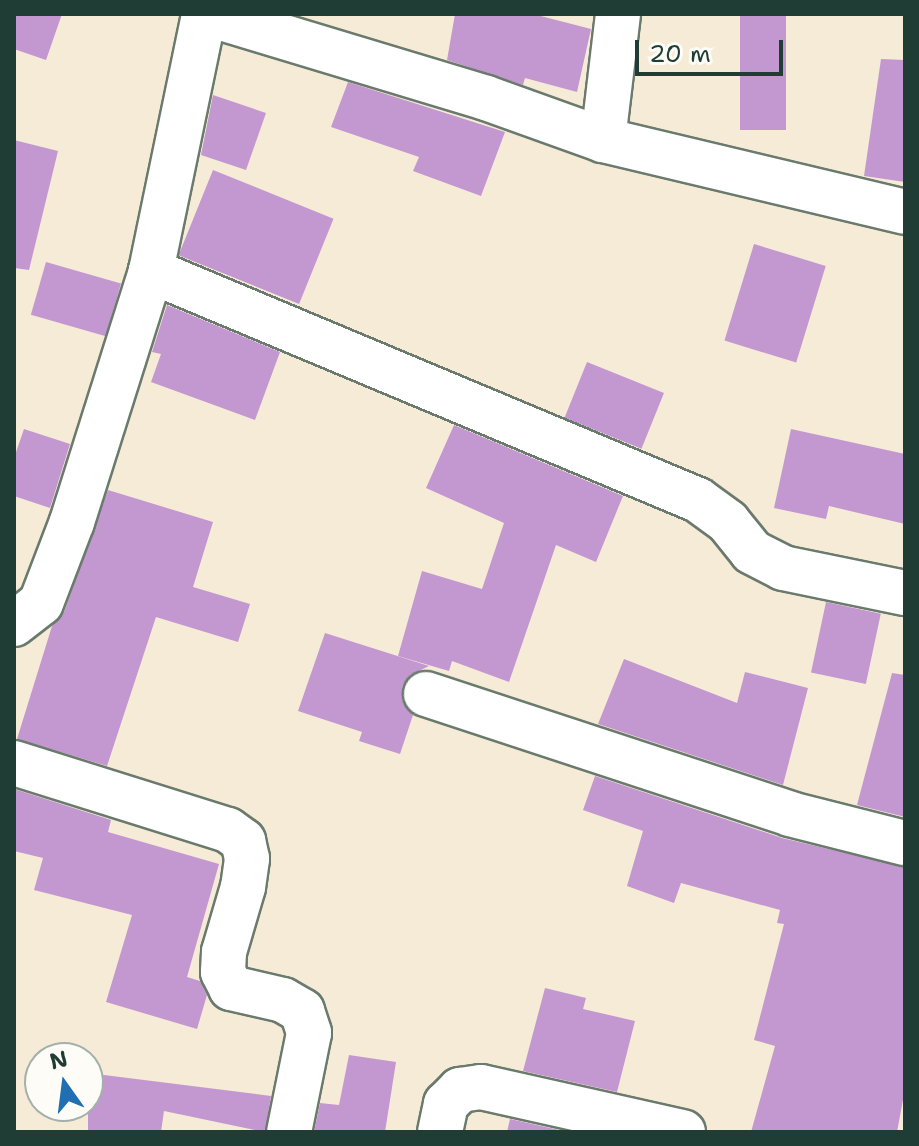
<!DOCTYPE html>
<html>
<head>
<meta charset="utf-8">
<style>
  body { margin:0 }
  #map { position:relative; width:919px; height:1146px; overflow:hidden; background:#f5ebd7; font-family:"Shantell Sans",sans-serif }
  div>[style] { position:absolute }
  [style*='--x'] { left:calc(var(--x)*1px); top:calc(var(--y)*1px); width:calc(var(--w)*1px); rotate:calc(var(--a)*1deg) }
  .building>* { inset:0; background:#c398d1; transform-origin:0 0 }
  .roads { filter:drop-shadow(2px 0 #6a7a6d) drop-shadow(-2px 0 #6a7a6d) drop-shadow(0 2px #6a7a6d) drop-shadow(0 -2px #6a7a6d) }
  .minor>* { height:44px; margin:-22px; padding:0 22px; transform-origin:22px; border-radius:22px; background:#fff }
  span { translate:-50% -50%; white-space:nowrap; text-align:center; line-height:1.15; -webkit-text-stroke:6px #fdfcf7; paint-order:stroke }
  .frame { position:absolute; inset:0; border:16px solid #1f3d34; pointer-events:none }
  .north { position:absolute; left:24px; top:1042px; width:80px; height:80px; box-sizing:border-box; background:#fdfcf7; border:2px solid #a4b0a9; border-radius:50%; rotate:346deg; font-size:22px; font-weight:700; line-height:32px; text-align:center; color:#1f3d34 }
  .north::after { content:''; display:block; margin:auto; width:28px; height:36px; background:#1f6fb2; clip-path:polygon(50% 0,100% 100%,50% 72%,0 100%) }
  .scale { position:absolute; left:635px; top:40px; width:148px; height:36px; box-sizing:border-box; border:4px solid #1f3d34; border-top:0; padding-left:10px; font-size:24px; line-height:28px; white-space:nowrap; color:#1f3d34; -webkit-text-stroke:6px #fdfcf7; paint-order:stroke }
</style>
</head>
<body>
<div id="map">
  <div class="building">
    <i style="clip-path:polygon(14px 14px,62px 14px,46px 60px,14px 49px)"></i>
    <i style="clip-path:polygon(455px 14px,533px 14px,591px 29px,577px 92px,525px 78px,523px 85px,447px 60px)"></i>
    <i style="left:740px;top:14px;width:46px;height:116px"></i>
    <i style="clip-path:polygon(881px 59px,905px 60px,905px 182px,864px 176px)"></i>
    <i style="clip-path:polygon(348px 82px,505px 132px,481px 196px,413px 171px,419px 157px,331px 127px)"></i>
    <i style="clip-path:polygon(213px 95px,266px 113px,246px 170px,201px 155px)"></i>
    <i style="clip-path:polygon(14px 140px,58px 151px,29px 270px,14px 268px)"></i>
    <i style="left:213px;top:170px;width:130px;height:92px;rotate:22deg"></i>
    <i style="left:754px;top:244px;width:75px;height:101px;rotate:17deg"></i>
    <i style="left:46px;top:262px;width:78px;height:55px;rotate:16deg"></i>
    <i style="clip-path:polygon(167px 305px,280px 352px,255px 420px,151px 382px,161px 354px,152px 352px)"></i>
    <i style="left:587px;top:362px;width:83px;height:60px;rotate:22deg"></i>
    <i style="clip-path:polygon(454px 425px,623px 496px,596px 562px,556px 545px,509px 682px,452px 661px,449px 671px,398px 656px,422px 571px,482px 589px,504px 523px,426px 488px)"></i>
    <i style="clip-path:polygon(24px 429px,70px 444px,50px 508px,14px 496px,14px 458px)"></i>
    <i style="clip-path:polygon(791px 429px,905px 454px,905px 524px,829px 506px,826px 519px,774px 508px)"></i>
    <i style="clip-path:polygon(108px 490px,213px 522px,193px 587px,250px 604px,238px 642px,156px 617px,107px 766px,17px 739px,52px 626px,64px 612px)"></i>
    <i style="left:826px;top:602px;width:56px;height:72px;rotate:12deg"></i>
    <i style="clip-path:polygon(325px 633px,429px 666px,410px 675px,403px 685px,402px 700px,413px 715px,400px 754px,359px 741px,362px 732px,298px 711px)"></i>
    <i style="clip-path:polygon(624px 659px,737px 703px,745px 672px,808px 688px,783px 785px,598px 724px)"></i>
    <i style="clip-path:polygon(892px 673px,905px 675px,905px 817px,857px 805px)"></i>
    <i style="clip-path:polygon(595px 776px,782px 838px,905px 867px,905px 1089px,897px 1132px,751px 1132px,775px 1046px,754px 1040px,784px 924px,777px 923px,780px 910px,681px 883px,674px 903px,627px 886px,643px 831px,583px 810px)"></i>
    <i style="clip-path:polygon(14px 789px,111px 820px,108px 832px,219px 864px,187px 977px,200px 981px,207px 995px,197px 1029px,106px 1002px,132px 915px,34px 890px,43px 858px,14px 851px)"></i>
    <i style="clip-path:polygon(545px 988px,586px 998px,583px 1009px,635px 1021px,617px 1092px,523px 1071px)"></i>
    <i style="clip-path:polygon(349px 1055px,396px 1062px,385px 1132px,314px 1132px,320px 1103px,339px 1105px)"></i>
    <i style="clip-path:polygon(88px 1073px,271px 1096px,265px 1132px,164px 1111px,161px 1132px,88px 1132px)"></i>
    <i style="clip-path:polygon(510px 1119px,568px 1132px,507px 1132px)"></i>
  </div>
  <div class="roads">
    <div class="minor">
      <i style="--x:208;--y:14;--w:290;--a:16.8"></i>
      <i style="--x:486;--y:98;--w:124;--a:19.7"></i>
      <i style="--x:603;--y:140;--w:310;--a:13.4"></i>
      <i style="--x:603;--y:140;--w:127;--a:-83.2"></i>
      <i style="--x:151;--y:271;--w:593;--a:22.72"></i>
      <i style="--x:698;--y:500;--w:37;--a:36"></i>
      <i style="--x:728;--y:522;--w:38;--a:51"></i>
      <i style="--x:752;--y:552;--w:35;--a:27"></i>
      <i style="--x:783;--y:568;--w:125;--a:11.6"></i>
      <i style="--x:14;--y:624;--w:34;--a:-38"></i>
      <i style="--x:41;--y:603;--w:87;--a:-69.1"></i>
      <i style="--x:72;--y:522;--w:263;--a:-72.5"></i>
      <i style="--x:151;--y:271;--w:262;--a:-78.3"></i>
      <i style="--x:426;--y:694;--w:383;--a:18.2"></i>
      <i style="--x:790;--y:814;--w:119;--a:14.2"></i>
      <i style="--x:14;--y:763;--w:224;--a:17.4"></i>
      <i style="--x:228;--y:830;--w:19;--a:36"></i>
      <i style="--x:243;--y:841;--w:18;--a:77"></i>
      <i style="--x:247;--y:859;--w:28;--a:98"></i>
      <i style="--x:243;--y:887;--w:68;--a:106.3"></i>
      <i style="--x:224;--y:952;--w:20;--a:93"></i>
      <i style="--x:223;--y:972;--w:18;--a:63"></i>
      <i style="--x:231;--y:988;--w:53;--a:13"></i>
      <i style="--x:283;--y:1000;--w:22;--a:30"></i>
      <i style="--x:302;--y:1011;--w:23;--a:72"></i>
      <i style="--x:309;--y:1033;--w:101;--a:101.4"></i>
      <i style="--x:440;--y:1132;--w:29;--a:-78"></i>
      <i style="--x:446;--y:1104;--w:20;--a:-45"></i>
      <i style="--x:460;--y:1090;--w:21;--a:-8"></i>
      <i style="--x:481;--y:1087;--w:207;--a:12.6"></i>
    </div>
  </div>
  <div class="frame"></div>
  <div class="north">N</div>
  <div class="scale">20 m</div>
</div>
</body>
</html>
